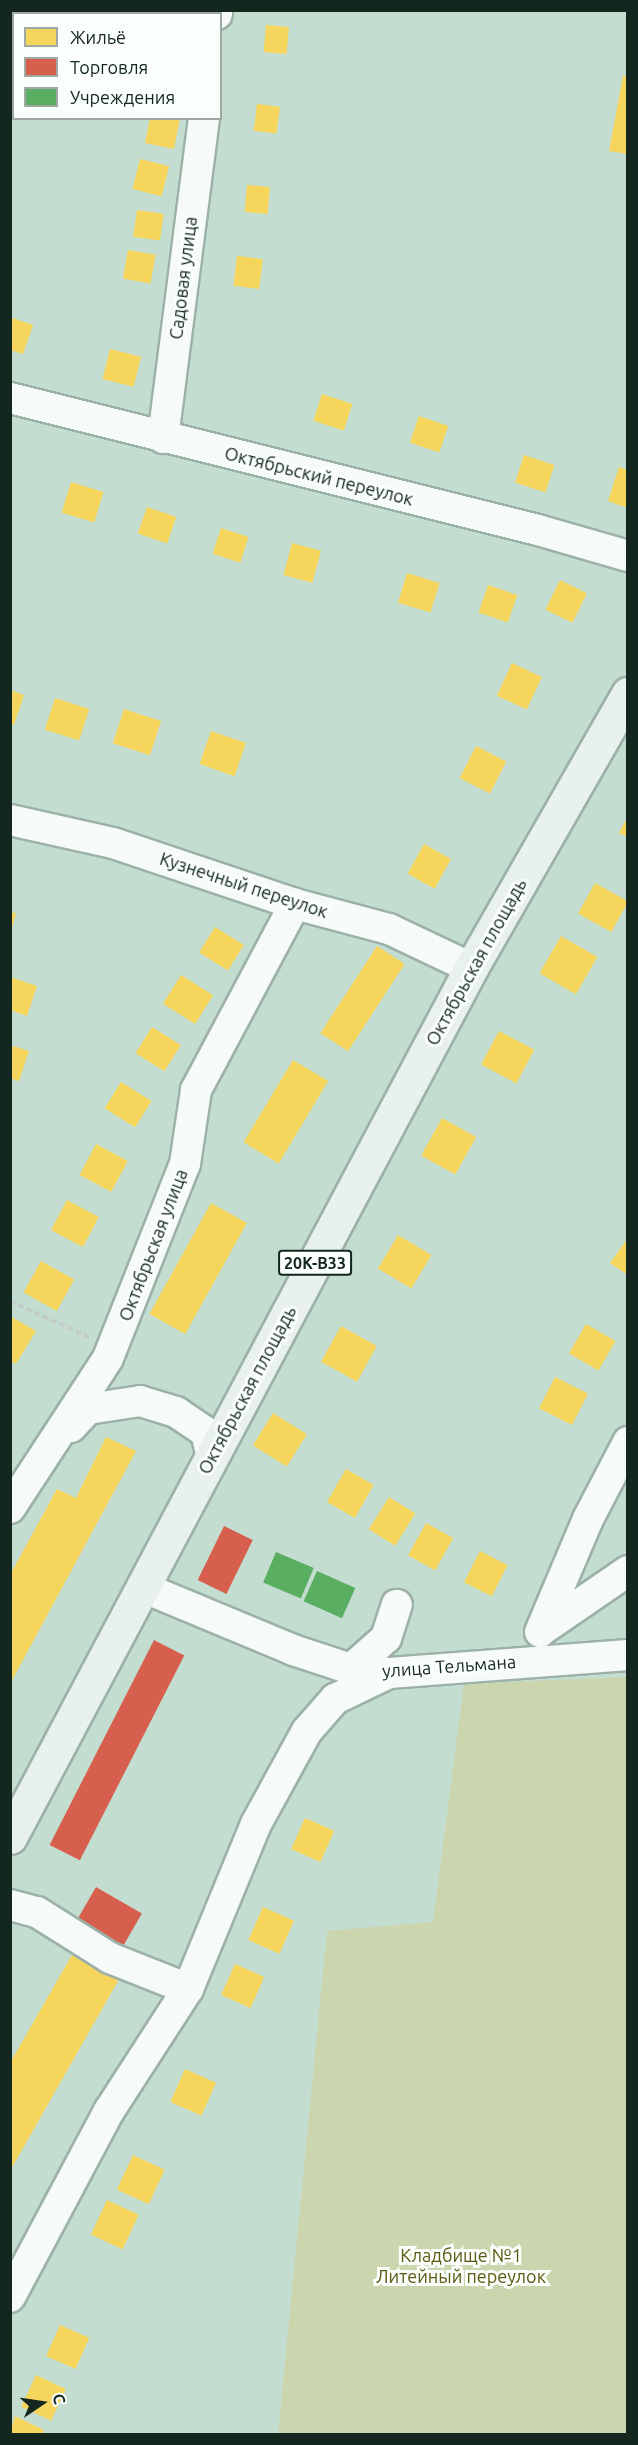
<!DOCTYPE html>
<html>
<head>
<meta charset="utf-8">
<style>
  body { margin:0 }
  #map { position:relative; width:638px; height:2445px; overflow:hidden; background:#c3ded1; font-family:Ubuntu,sans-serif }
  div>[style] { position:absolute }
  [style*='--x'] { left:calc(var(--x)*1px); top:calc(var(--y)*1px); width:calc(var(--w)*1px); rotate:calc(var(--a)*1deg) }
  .green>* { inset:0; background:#cbd5ae }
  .homes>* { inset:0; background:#f6d55c; transform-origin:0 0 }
  .shops>* { inset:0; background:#d6604d; transform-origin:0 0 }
  .public>* { inset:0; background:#5aae61; transform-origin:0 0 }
  .path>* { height:4px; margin-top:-2px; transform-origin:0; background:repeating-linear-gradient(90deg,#c3cbc8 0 6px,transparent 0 9px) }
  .roads { filter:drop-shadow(2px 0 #9cb1a7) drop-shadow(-2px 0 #9cb1a7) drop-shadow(0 2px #9cb1a7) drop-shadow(0 -2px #9cb1a7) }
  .minor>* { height:30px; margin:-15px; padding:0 15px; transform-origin:15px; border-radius:15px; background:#f6faf8 }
  .major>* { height:33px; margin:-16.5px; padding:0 16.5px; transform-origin:16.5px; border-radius:16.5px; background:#e8f1f0 }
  span { translate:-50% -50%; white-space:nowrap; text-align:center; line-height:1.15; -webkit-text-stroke:6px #fafffc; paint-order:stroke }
  .shield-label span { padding:2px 4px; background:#fafffc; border:2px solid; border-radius:4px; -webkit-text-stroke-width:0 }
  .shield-label { font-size:16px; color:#13271e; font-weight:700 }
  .street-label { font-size:18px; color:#13271e }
  .park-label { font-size:18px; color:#5e5912 }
  .frame { position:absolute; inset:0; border:12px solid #13271e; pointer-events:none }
  .legend { position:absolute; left:12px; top:12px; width:210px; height:108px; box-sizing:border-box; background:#fafffc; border:2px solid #9ea9a3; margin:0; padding:8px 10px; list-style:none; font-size:18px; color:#13271e }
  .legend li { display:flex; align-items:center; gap:12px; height:30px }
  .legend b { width:30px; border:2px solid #9ea9a3 }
  .north { position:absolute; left:12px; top:2373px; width:60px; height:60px; -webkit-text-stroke:4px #fafffc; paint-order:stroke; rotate:77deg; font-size:16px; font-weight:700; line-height:24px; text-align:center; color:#13271e }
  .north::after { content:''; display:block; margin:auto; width:21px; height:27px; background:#13271e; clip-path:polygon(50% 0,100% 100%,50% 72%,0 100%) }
</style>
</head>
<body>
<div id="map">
  <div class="green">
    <i style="clip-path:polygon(627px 1677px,627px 2434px,278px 2434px,327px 1931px,433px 1922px,464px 1684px)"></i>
  </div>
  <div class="homes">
    <i style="left:266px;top:25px;width:23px;height:27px;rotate:5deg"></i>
    <i style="clip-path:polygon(623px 76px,628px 77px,628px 154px,609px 151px)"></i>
    <i style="left:257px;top:104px;width:23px;height:27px;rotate:7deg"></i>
    <i style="clip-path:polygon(150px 118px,180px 118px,174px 149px,145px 143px)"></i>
    <i style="left:140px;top:159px;width:30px;height:31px;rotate:14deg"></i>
    <i style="left:247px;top:185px;width:23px;height:27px;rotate:5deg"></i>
    <i style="left:137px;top:210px;width:27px;height:27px;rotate:8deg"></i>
    <i style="left:128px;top:250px;width:28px;height:29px;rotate:10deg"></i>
    <i style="left:237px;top:256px;width:26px;height:30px;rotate:7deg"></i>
    <i style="clip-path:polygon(10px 317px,33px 325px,23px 354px,10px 350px)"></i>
    <i style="left:110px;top:349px;width:32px;height:31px;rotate:14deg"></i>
    <i style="left:322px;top:394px;width:32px;height:28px;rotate:18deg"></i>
    <i style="left:419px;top:416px;width:31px;height:28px;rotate:19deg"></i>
    <i style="left:524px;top:455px;width:32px;height:29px;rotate:18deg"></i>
    <i style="clip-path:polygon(619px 467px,628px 470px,628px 508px,608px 501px)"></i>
    <i style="left:71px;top:482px;width:34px;height:32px;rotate:17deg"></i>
    <i style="left:147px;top:507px;width:31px;height:28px;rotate:19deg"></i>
    <i style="left:221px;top:528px;width:29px;height:27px;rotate:18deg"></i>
    <i style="left:292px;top:543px;width:30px;height:33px;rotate:15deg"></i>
    <i style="left:407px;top:573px;width:34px;height:31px;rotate:17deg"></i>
    <i style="left:560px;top:580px;width:30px;height:33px;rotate:26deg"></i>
    <i style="left:488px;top:585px;width:31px;height:29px;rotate:19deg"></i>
    <i style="left:512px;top:663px;width:33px;height:36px;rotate:25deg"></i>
    <i style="clip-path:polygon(10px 690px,24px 695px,14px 725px,10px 724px)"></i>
    <i style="left:55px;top:698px;width:36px;height:33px;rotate:18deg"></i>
    <i style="left:124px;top:709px;width:39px;height:36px;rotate:18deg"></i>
    <i style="left:211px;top:731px;width:37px;height:35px;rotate:19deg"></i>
    <i style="left:476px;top:746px;width:34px;height:36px;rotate:27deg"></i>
    <i style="clip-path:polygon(628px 816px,628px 837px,619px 833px)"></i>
    <i style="left:424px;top:844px;width:31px;height:34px;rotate:29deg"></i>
    <i style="left:595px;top:883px;width:38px;height:35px;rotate:29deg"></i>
    <i style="clip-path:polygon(10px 912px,16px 913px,11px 932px,10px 931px)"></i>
    <i style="left:215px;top:927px;width:34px;height:30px;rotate:32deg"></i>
    <i style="left:561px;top:936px;width:42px;height:43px;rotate:30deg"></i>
    <i style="left:377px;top:946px;width:33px;height:104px;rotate:33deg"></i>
    <i style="left:181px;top:975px;width:38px;height:34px;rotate:32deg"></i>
    <i style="clip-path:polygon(10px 977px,37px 986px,27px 1016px,10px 1010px)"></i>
    <i style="left:152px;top:1027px;width:34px;height:31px;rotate:32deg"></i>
    <i style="left:499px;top:1031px;width:40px;height:38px;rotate:28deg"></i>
    <i style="clip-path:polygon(10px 1045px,29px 1051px,19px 1081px,10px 1078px)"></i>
    <i style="left:293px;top:1060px;width:41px;height:96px;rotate:31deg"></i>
    <i style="left:121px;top:1082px;width:36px;height:31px;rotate:32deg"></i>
    <i style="left:442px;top:1118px;width:39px;height:43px;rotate:29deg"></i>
    <i style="left:96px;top:1144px;width:36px;height:35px;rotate:28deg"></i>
    <i style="left:67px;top:1200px;width:36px;height:34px;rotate:28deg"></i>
    <i style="left:211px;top:1203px;width:41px;height:127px;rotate:29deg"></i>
    <i style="left:398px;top:1235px;width:39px;height:39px;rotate:31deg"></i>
    <i style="clip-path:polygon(628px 1238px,628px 1275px,610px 1263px)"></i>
    <i style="left:41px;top:1261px;width:38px;height:36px;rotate:29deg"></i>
    <i style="clip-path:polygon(10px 1316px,36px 1331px,16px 1364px,10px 1361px)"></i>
    <i style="left:586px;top:1324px;width:34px;height:34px;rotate:30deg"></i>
    <i style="left:341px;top:1326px;width:41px;height:41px;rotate:29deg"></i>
    <i style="left:555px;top:1377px;width:37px;height:35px;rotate:27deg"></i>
    <i style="left:273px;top:1413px;width:40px;height:38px;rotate:32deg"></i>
    <i style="clip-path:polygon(106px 1437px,136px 1451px,10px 1684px,10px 1575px,57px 1489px,76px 1498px)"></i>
    <i style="left:346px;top:1469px;width:32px;height:38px;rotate:30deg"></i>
    <i style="left:389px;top:1497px;width:31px;height:38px;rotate:32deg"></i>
    <i style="left:426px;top:1523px;width:31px;height:37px;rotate:29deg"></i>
    <i style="left:480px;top:1551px;width:31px;height:35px;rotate:27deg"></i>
    <i style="left:305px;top:1818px;width:32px;height:34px;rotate:24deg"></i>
    <i style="left:263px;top:1907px;width:34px;height:36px;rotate:24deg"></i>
    <i style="clip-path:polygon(76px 1948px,122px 1974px,10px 2171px,10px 2063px)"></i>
    <i style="left:235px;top:1964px;width:32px;height:34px;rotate:24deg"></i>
    <i style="left:185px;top:2069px;width:34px;height:36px;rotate:24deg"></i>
    <i style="left:133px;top:2155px;width:35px;height:38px;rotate:25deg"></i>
    <i style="left:107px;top:2200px;width:35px;height:38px;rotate:25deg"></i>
    <i style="left:60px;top:2325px;width:32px;height:34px;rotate:24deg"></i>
    <i style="left:36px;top:2375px;width:33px;height:35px;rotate:25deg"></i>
    <i style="clip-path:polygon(15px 2416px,44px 2430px,42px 2434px,10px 2434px)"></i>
  </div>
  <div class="shops">
    <i style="left:224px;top:1526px;width:32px;height:60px;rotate:26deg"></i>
    <i style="left:154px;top:1640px;width:34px;height:230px;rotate:27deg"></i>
    <i style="left:96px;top:1887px;width:53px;height:39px;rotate:30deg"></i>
  </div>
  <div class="public">
    <i style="left:276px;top:1552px;width:41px;height:33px;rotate:23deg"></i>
    <i style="left:317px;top:1571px;width:42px;height:33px;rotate:24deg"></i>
  </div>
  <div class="path">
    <i style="--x:10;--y:1301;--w:87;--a:24.5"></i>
  </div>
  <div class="roads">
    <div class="minor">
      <i style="--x:217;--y:14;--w:4;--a:-90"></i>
      <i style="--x:10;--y:398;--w:544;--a:14.04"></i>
      <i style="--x:538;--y:530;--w:94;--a:16.1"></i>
      <i style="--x:163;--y:438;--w:323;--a:-82.7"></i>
      <i style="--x:10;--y:820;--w:106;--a:12.6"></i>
      <i style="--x:113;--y:843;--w:192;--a:18.5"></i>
      <i style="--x:295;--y:904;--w:97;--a:14.9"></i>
      <i style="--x:389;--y:929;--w:91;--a:25.4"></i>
      <i style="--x:71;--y:1427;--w:25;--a:-47"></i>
      <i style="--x:88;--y:1409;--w:53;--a:-8.7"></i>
      <i style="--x:140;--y:1401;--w:38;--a:17"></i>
      <i style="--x:176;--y:1412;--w:36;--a:34"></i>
      <i style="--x:206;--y:1432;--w:27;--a:77"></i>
      <i style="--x:10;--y:1508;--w:179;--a:-56.8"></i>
      <i style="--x:108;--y:1358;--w:209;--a:-68.4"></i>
      <i style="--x:185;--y:1164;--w:75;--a:-81.5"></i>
      <i style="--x:196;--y:1090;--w:211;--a:-62"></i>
      <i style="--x:142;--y:1587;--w:164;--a:22.6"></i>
      <i style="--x:293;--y:1650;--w:61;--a:18.1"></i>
      <i style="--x:351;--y:1669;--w:38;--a:6"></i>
      <i style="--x:389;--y:1673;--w:240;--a:-4.3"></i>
      <i style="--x:542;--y:1630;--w:104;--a:-34.5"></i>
      <i style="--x:540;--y:1632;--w:123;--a:-67"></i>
      <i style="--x:588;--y:1519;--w:87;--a:-62.5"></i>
      <i style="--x:351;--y:1669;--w:47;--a:-41.5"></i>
      <i style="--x:386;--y:1638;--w:35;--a:-72"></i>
      <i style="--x:10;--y:1905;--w:28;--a:15"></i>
      <i style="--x:37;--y:1912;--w:86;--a:32.2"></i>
      <i style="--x:110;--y:1958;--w:84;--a:21.7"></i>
      <i style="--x:10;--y:2297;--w:211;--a:-62"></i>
      <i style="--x:109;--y:2111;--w:145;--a:-57.1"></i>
      <i style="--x:188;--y:1989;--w:178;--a:-67.6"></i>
      <i style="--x:256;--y:1824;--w:106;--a:-61.3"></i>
      <i style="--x:307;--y:1731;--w:43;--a:-48.8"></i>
      <i style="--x:335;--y:1699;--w:60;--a:-25.7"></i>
    </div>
    <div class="major">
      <i style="--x:10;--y:1837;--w:984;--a:-62.05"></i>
      <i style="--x:471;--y:968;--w:316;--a:-60.2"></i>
    </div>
  </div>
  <div class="shield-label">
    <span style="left:315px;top:1263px">20К-В33</span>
  </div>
  <div class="street-label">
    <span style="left:183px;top:278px;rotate:-83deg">Садовая улица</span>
    <span style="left:319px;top:476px;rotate:14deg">Октябрьский переулок</span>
    <span style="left:244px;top:885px;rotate:18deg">Кузнечный переулок</span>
    <span style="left:476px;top:962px;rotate:-61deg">Октябрьская площадь</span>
    <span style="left:153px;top:1245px;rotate:-69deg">Октябрьская улица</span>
    <span style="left:247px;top:1390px;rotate:-62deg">Октябрьская площадь</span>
    <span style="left:449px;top:1666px;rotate:-4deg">улица Тельмана</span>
  </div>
  <div class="park-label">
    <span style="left:461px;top:2266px">Кладбище №1<br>Литейный переулок</span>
  </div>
  <div class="frame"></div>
  <ul class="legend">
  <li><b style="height:16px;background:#f6d55c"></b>Жильё</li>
  <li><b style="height:16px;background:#d6604d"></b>Торговля</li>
  <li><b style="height:16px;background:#5aae61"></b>Учреждения</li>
  </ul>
  <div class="north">С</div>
</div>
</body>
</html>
